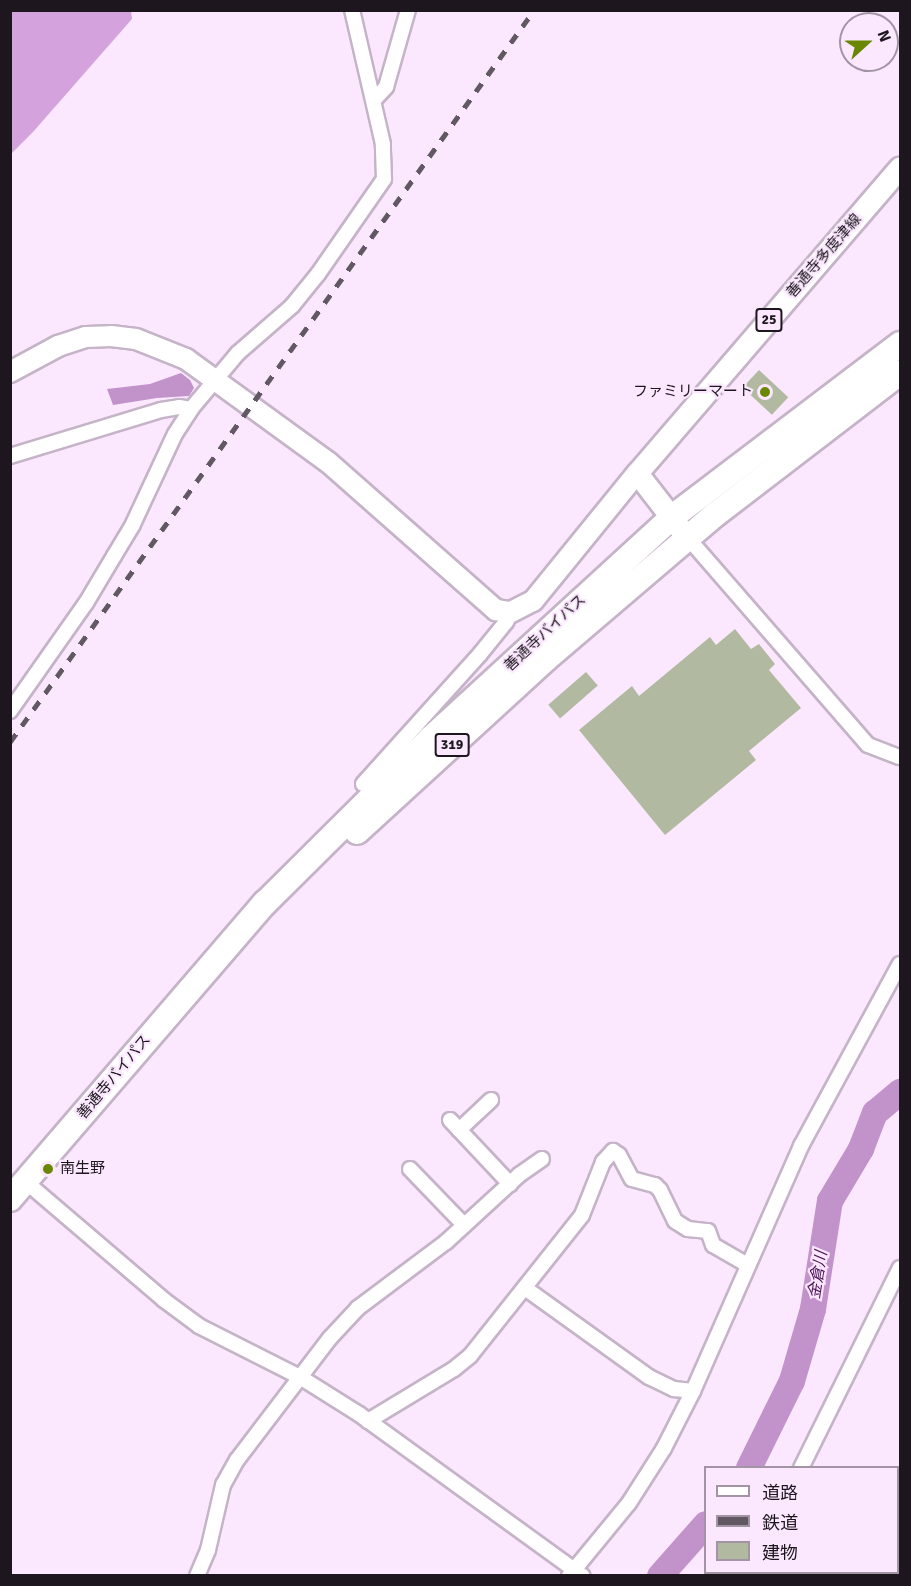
<!DOCTYPE html>
<html>
<head>
<meta charset="utf-8">
<style>
  body { margin:0 }
  #map { position:relative; width:911px; height:1586px; overflow:hidden; background:#fbe8fe; font-family:Signika,"Noto Sans JP",sans-serif }
  div>[style] { position:absolute }
  [style*='--x'] { left:calc(var(--x)*1px); top:calc(var(--y)*1px); width:calc(var(--w)*1px); rotate:calc(var(--a)*1deg) }
  .forest>* { inset:0; background:#d4a3dd }
  .water>* { inset:0; background:#c292cb }
  .river>* { height:26px; margin:-13px; padding:0 13px; transform-origin:13px; border-radius:13px; background:#c292cb }
  .building>* { inset:0; background:#b1baa1; transform-origin:0 0 }
  .roads { filter:drop-shadow(2px 0 #c5b3c8) drop-shadow(-2px 0 #c5b3c8) drop-shadow(0 2px #c5b3c8) drop-shadow(0 -2px #c5b3c8) }
  .street>* { height:14px; margin:-7px; padding:0 7px; transform-origin:7px; border-radius:7px; background:#fff }
  .secondary>* { height:20px; margin:-10px; padding:0 10px; transform-origin:10px; border-radius:10px; background:#fff }
  .primary>* { height:21px; margin:-10.5px; padding:0 10.5px; transform-origin:10.5px; border-radius:10.5px; background:#fff }
  .highway>* { height:24px; margin:-12px; padding:0 12px; transform-origin:12px; border-radius:12px; background:#fff }
  .rail>* { height:4.5px; margin-top:-2.25px; transform-origin:0; background:repeating-linear-gradient(90deg,#625864 0 10px,transparent 0 20px) }
  .dots>* { width:16px; height:16px; translate:-50% -50%; box-sizing:border-box; border:3px solid #fbe8fe; border-radius:50% }
  span { translate:-50% -50%; white-space:nowrap; text-align:center; line-height:1.15; -webkit-text-stroke:4.5px #fbe8fe; paint-order:stroke }
  .shield-label span { padding:2px 4px; background:#fbe8fe; border:2px solid; border-radius:4px; -webkit-text-stroke-width:0 }
  .shield-label { font-size:14px; color:#1d161e; font-weight:700 }
  .street-label { font-size:15px; color:#1d161e }
  .poi-label { font-size:15px; color:#1d161e }
  .right { translate:-100% -50%; text-align:right }
  .left { translate:0 -50%; text-align:left }
  .water-label { font-size:16px; color:#4d1157; font-style:italic }
  .frame { position:absolute; inset:0; border:12px solid #1d161e; pointer-events:none }
  .legend { position:absolute; left:704px; top:1466px; width:195px; height:108px; box-sizing:border-box; background:#fbe8fe; border:2px solid #a294a4; margin:0; padding:8px 10px; list-style:none; font-size:18px; color:#1d161e }
  .legend li { display:flex; align-items:center; gap:12px; height:30px }
  .legend b { width:30px; border:2px solid #a294a4 }
  .north { position:absolute; left:839px; top:12px; width:60px; height:60px; box-sizing:border-box; background:#fbe8fe; border:2px solid #a294a4; border-radius:50%; rotate:69deg; font-size:16px; font-weight:700; line-height:24px; text-align:center; color:#1d161e }
  .north::after { content:''; display:block; margin:auto; width:21px; height:27px; background:#698700; clip-path:polygon(50% 0,100% 100%,50% 72%,0 100%) }
</style>
</head>
<body>
<div id="map">
  <div class="forest">
    <i style="clip-path:polygon(11px 10px,131px 11px,132px 19px,33px 132px,11px 154px)"></i>
  </div>
  <div class="water">
    <i style="clip-path:polygon(181px 373px,190px 380px,194px 388px,189px 396px,157px 398px,113px 405px,107px 389px,150px 384px)"></i>
  </div>
  <div class="river">
    <i style="--x:749;--y:1468;--w:97;--a:-63.7"></i>
    <i style="--x:792;--y:1381;--w:75;--a:-73.7"></i>
    <i style="--x:813;--y:1309;--w:109;--a:-81.1"></i>
    <i style="--x:830;--y:1201;--w:61;--a:-59.2"></i>
    <i style="--x:861;--y:1149;--w:39;--a:-69"></i>
    <i style="--x:875;--y:1113;--w:33;--a:-40"></i>
    <i style="--x:660;--y:1576;--w:69;--a:-48.5"></i>
  </div>
  <div class="building">
    <i style="left:759px;top:370px;width:40px;height:24px;rotate:43deg"></i>
    <i style="clip-path:polygon(735px 629px,751px 649px,759px 644px,775px 664px,769px 670px,801px 708px,749px 751px,756px 760px,665px 835px,579px 730px,632px 686px,639px 696px,710px 637px,716px 645px)"></i>
    <i style="left:586px;top:672px;width:18px;height:50px;rotate:49deg"></i>
  </div>
  <div class="roads">
    <div class="street">
      <i style="--x:374;--y:100;--w:18;--a:-47"></i>
      <i style="--x:386;--y:87;--w:80;--a:-74.1"></i>
      <i style="--x:10;--y:456;--w:158;--a:-16.9"></i>
      <i style="--x:161;--y:410;--w:18;--a:-9"></i>
      <i style="--x:179;--y:407;--w:12;--a:9"></i>
      <i style="--x:688;--y:538;--w:274;--a:49"></i>
      <i style="--x:868;--y:745;--w:34;--a:21"></i>
      <i style="--x:10;--y:711;--w:132;--a:-54.9"></i>
      <i style="--x:86;--y:603;--w:55;--a:-59.2"></i>
      <i style="--x:114;--y:556;--w:37;--a:-59"></i>
      <i style="--x:133;--y:524;--w:99;--a:-65"></i>
      <i style="--x:175;--y:434;--w:30;--a:-57"></i>
      <i style="--x:191;--y:409;--w:73;--a:-50"></i>
      <i style="--x:238;--y:353;--w:72;--a:-41"></i>
      <i style="--x:292;--y:306;--w:41;--a:-50.9"></i>
      <i style="--x:318;--y:274;--w:116;--a:-55.2"></i>
      <i style="--x:384;--y:179;--w:35;--a:-92"></i>
      <i style="--x:383;--y:144;--w:138;--a:-103"></i>
      <i style="--x:363;--y:784;--w:175;--a:-48"></i>
      <i style="--x:480;--y:654;--w:41;--a:-50.9"></i>
      <i style="--x:506;--y:622;--w:11;--a:-63"></i>
      <i style="--x:450;--y:1120;--w:88;--a:46.8"></i>
      <i style="--x:459;--y:1130;--w:44;--a:-43.2"></i>
      <i style="--x:410;--y:1169;--w:78;--a:46"></i>
      <i style="--x:26;--y:1182;--w:182;--a:40.5"></i>
      <i style="--x:164;--y:1300;--w:44;--a:36.6"></i>
      <i style="--x:199;--y:1326;--w:113;--a:26.8"></i>
      <i style="--x:300;--y:1377;--w:70;--a:32.1"></i>
      <i style="--x:359;--y:1414;--w:276;--a:35.9"></i>
      <i style="--x:525;--y:1288;--w:153;--a:35.7"></i>
      <i style="--x:649;--y:1377;--w:28;--a:26"></i>
      <i style="--x:674;--y:1389;--w:19;--a:6"></i>
      <i style="--x:368;--y:1421;--w:100;--a:-31.2"></i>
      <i style="--x:454;--y:1369;--w:21;--a:-39"></i>
      <i style="--x:470;--y:1356;--w:180;--a:-51.5"></i>
      <i style="--x:582;--y:1215;--w:57;--a:-68.4"></i>
      <i style="--x:603;--y:1162;--w:15;--a:-48"></i>
      <i style="--x:613;--y:1151;--w:7;--a:34"></i>
      <i style="--x:619;--y:1155;--w:27;--a:62"></i>
      <i style="--x:632;--y:1179;--w:24;--a:15"></i>
      <i style="--x:655;--y:1185;--w:7;--a:45"></i>
      <i style="--x:660;--y:1190;--w:34;--a:64"></i>
      <i style="--x:675;--y:1221;--w:15;--a:32"></i>
      <i style="--x:688;--y:1229;--w:20;--a:6"></i>
      <i style="--x:708;--y:1231;--w:15;--a:70"></i>
      <i style="--x:713;--y:1245;--w:39;--a:30"></i>
      <i style="--x:801;--y:1468;--w:223;--a:-63.7"></i>
      <i style="--x:197;--y:1576;--w:28;--a:-67"></i>
      <i style="--x:208;--y:1550;--w:67;--a:-77"></i>
      <i style="--x:223;--y:1485;--w:29;--a:-61"></i>
      <i style="--x:237;--y:1460;--w:153;--a:-52.7"></i>
      <i style="--x:330;--y:1338;--w:41;--a:-47"></i>
      <i style="--x:358;--y:1308;--w:110;--a:-36.9"></i>
      <i style="--x:446;--y:1242;--w:99;--a:-42.5"></i>
      <i style="--x:519;--y:1175;--w:28;--a:-35"></i>
      <i style="--x:569;--y:1576;--w:94;--a:-50.6"></i>
      <i style="--x:629;--y:1503;--w:65;--a:-57.5"></i>
      <i style="--x:664;--y:1448;--w:64;--a:-63"></i>
      <i style="--x:693;--y:1391;--w:268;--a:-66.2"></i>
      <i style="--x:801;--y:1146;--w:207;--a:-61.5"></i>
      <i style="--x:746;--y:1576;--w:4;--a:-63"></i>
    </div>
    <div class="secondary">
      <i style="--x:10;--y:372;--w:55;--a:-28.4"></i>
      <i style="--x:58;--y:346;--w:29;--a:-18"></i>
      <i style="--x:86;--y:337;--w:25;--a:-2"></i>
      <i style="--x:111;--y:336;--w:25;--a:7"></i>
      <i style="--x:136;--y:339;--w:54;--a:21.8"></i>
      <i style="--x:186;--y:359;--w:175;--a:36"></i>
      <i style="--x:328;--y:462;--w:224;--a:41.4"></i>
      <i style="--x:496;--y:610;--w:15;--a:8"></i>
      <i style="--x:511;--y:612;--w:25;--a:-27"></i>
      <i style="--x:533;--y:601;--w:165;--a:-50.9"></i>
    </div>
    <div class="primary">
      <i style="--x:682;--y:531;--w:73;--a:-127.8"></i>
      <i style="--x:637;--y:473;--w:403;--a:-49.3"></i>
    </div>
    <div class="highway">
      <i style="--x:357;--y:832;--w:256;--a:-42.5"></i>
      <i style="--x:546;--y:659;--w:223;--a:-40.5"></i>
      <i style="--x:716;--y:514;--w:232;--a:-37.5"></i>
      <i style="--x:10;--y:1199;--w:391;--a:-49.3"></i>
      <i style="--x:265;--y:903;--w:233;--a:-44.8"></i>
      <i style="--x:430;--y:739;--w:327;--a:-42.5"></i>
      <i style="--x:671;--y:518;--w:288;--a:-37.2"></i>
    </div>
  </div>
  <div class="rail">
    <i style="--x:10;--y:742;--w:900;--a:-54.4"></i>
  </div>
  <div class="dots">
    <i style="left:765px;top:392px;background:#698700"></i>
    <i style="left:48px;top:1169px;background:#698700"></i>
  </div>
  <div class="shield-label">
    <span style="left:769px;top:320px">25</span>
    <span style="left:452px;top:745px">319</span>
  </div>
  <div class="street-label">
    <span style="left:824px;top:256px;rotate:-49deg">善通寺多度津線</span>
    <span style="left:545px;top:633px;rotate:-43deg">善通寺バイパス</span>
    <span style="left:114px;top:1077px;rotate:-50deg">善通寺バイパス</span>
  </div>
  <div class="poi-label">
    <span class="right" style="left:753px;top:392px">ファミリーマート</span>
    <span class="left" style="left:60px;top:1169px">南生野</span>
  </div>
  <div class="water-label">
    <span style="left:818px;top:1275px;rotate:-81deg">金倉川</span>
  </div>
  <div class="frame"></div>
  <ul class="legend">
  <li><b style="height:8px;background:#fff"></b>道路</li>
  <li><b style="height:8px;background:#625864"></b>鉄道</li>
  <li><b style="height:16px;background:#b1baa1"></b>建物</li>
  </ul>
  <div class="north">N</div>
</div>
</body>
</html>
